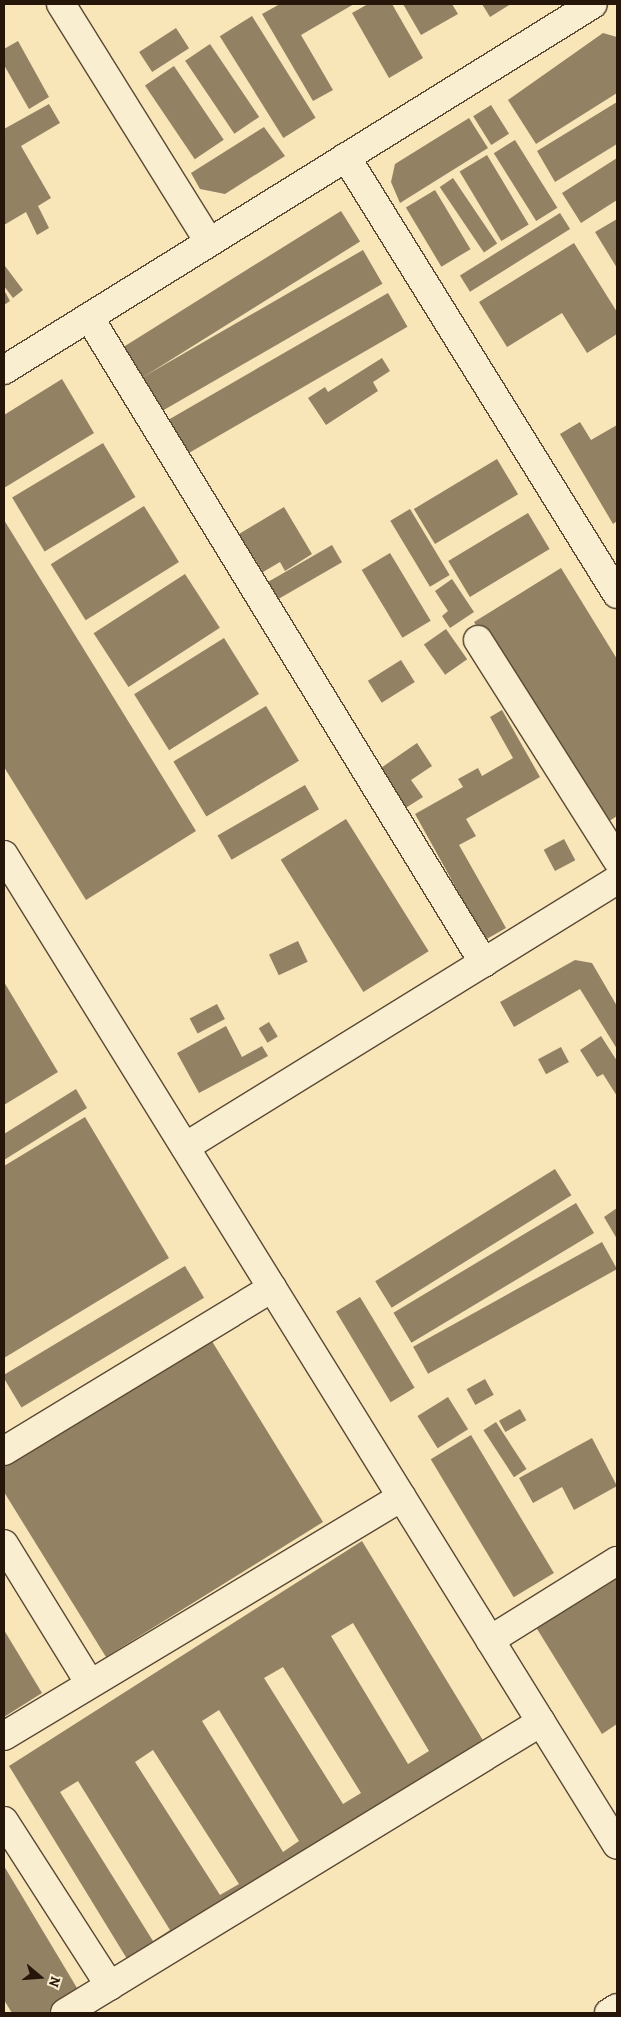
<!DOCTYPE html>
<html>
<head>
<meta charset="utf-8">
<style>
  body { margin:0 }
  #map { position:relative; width:621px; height:2017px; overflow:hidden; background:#f8e5b8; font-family:Alegreya,serif }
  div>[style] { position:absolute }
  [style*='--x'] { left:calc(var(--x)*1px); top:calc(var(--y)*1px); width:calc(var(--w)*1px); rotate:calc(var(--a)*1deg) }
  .building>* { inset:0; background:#938164; transform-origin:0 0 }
  .roads { filter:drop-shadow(1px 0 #5a4935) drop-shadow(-1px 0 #5a4935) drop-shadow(0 1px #5a4935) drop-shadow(0 -1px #5a4935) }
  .minor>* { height:28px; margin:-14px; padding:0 14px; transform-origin:14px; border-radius:14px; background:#faeed1 }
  span { translate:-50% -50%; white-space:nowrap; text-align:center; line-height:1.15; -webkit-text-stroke:4.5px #faeed1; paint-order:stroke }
  .frame { position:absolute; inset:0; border:5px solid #261509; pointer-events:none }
  .north { position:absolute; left:15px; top:1952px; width:50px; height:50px; -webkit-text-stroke:4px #faeed1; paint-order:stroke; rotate:108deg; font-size:14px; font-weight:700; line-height:20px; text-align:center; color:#261509 }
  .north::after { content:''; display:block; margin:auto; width:18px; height:22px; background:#261509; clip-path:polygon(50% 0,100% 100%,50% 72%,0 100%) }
</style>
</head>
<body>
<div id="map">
  <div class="building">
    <i style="clip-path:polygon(280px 4px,354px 4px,301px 35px,333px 90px,313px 101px,262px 14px)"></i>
    <i style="clip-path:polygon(368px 4px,392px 4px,423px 58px,389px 78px,352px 13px)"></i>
    <i style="clip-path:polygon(403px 4px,452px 4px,458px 14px,421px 35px)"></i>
    <i style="clip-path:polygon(482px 4px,511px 4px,490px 17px)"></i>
    <i style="left:252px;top:16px;width:120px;height:38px;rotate:58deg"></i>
    <i style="left:176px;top:28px;width:24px;height:44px;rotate:57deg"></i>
    <i style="clip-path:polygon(603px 33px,617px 37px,617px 93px,536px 144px,508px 100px)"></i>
    <i style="clip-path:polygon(18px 41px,49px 97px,29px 109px,4px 65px,4px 49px)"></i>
    <i style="left:210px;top:44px;width:88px;height:30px;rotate:56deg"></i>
    <i style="left:174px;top:66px;width:89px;height:35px;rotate:56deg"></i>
    <i style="clip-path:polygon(617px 102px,617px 144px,555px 182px,537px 151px)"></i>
    <i style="clip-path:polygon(49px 104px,60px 123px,21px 146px,51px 198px,38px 206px,49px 228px,37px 235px,26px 212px,4px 225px,4px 129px)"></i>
    <i style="left:491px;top:105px;width:34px;height:21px;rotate:58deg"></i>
    <i style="clip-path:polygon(469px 118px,488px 148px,400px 203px,391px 182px,395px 164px)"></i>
    <i style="clip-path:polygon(264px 127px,285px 156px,225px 194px,200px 189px,191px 173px)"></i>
    <i style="left:515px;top:140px;width:80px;height:25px;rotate:58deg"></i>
    <i style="left:487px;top:155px;width:81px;height:32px;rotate:59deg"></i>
    <i style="clip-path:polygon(617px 158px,617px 200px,581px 223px,562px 193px)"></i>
    <i style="left:453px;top:178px;width:79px;height:16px;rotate:56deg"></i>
    <i style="left:435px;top:190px;width:69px;height:34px;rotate:59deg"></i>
    <i style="left:341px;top:211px;width:36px;height:258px;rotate:58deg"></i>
    <i style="left:560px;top:213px;width:19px;height:118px;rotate:58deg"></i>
    <i style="clip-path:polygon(617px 219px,617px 268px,595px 232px)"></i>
    <i style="clip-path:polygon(574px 243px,617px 312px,617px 334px,587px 353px,562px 313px,507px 347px,479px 302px)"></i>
    <i style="left:363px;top:250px;width:39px;height:254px;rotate:60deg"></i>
    <i style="clip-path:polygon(5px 266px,23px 290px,13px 298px,4px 286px)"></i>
    <i style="clip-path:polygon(4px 290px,10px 301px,4px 305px)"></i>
    <i style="left:388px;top:293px;width:39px;height:253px;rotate:60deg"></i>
    <i style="clip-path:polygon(382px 358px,390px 371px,373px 382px,378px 391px,326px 425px,308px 398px,325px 387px,328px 392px)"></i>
    <i style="clip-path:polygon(62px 379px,94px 433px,4px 488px,4px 415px)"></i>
    <i style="clip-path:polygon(580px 422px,591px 440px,617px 425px,617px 521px,613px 524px,560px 434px)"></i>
    <i style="left:103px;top:443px;width:63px;height:106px;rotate:59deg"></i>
    <i style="left:497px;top:459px;width:41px;height:97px;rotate:59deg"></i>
    <i style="left:144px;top:506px;width:66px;height:110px;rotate:58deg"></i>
    <i style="clip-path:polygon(284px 507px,312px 554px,285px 571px,280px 562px,263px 572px,239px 534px)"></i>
    <i style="left:410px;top:509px;width:77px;height:23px;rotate:59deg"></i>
    <i style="left:528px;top:513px;width:42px;height:93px;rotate:59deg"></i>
    <i style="clip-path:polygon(4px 520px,196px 831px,86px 900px,4px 767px)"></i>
    <i style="left:332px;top:545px;width:20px;height:75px;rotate:60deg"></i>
    <i style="left:390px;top:553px;width:79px;height:33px;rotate:59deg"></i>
    <i style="clip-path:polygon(561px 568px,617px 659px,617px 816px,600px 827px,474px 622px)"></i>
    <i style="left:185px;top:574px;width:64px;height:109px;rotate:57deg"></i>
    <i style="clip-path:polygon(452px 579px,474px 612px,450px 628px,442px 616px,448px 611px,435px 591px)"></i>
    <i style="left:446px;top:629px;width:37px;height:27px;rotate:55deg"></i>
    <i style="left:224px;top:638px;width:66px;height:106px;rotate:58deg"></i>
    <i style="left:401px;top:660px;width:26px;height:39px;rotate:58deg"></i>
    <i style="left:266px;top:706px;width:64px;height:108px;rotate:59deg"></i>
    <i style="clip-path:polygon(502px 710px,540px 777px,466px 819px,476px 836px,459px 845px,506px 928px,485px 940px,415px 814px,463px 787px,458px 779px,478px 768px,482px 776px,513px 758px,490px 717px)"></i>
    <i style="clip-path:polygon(417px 743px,432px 766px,411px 780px,423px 797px,404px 809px,378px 770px)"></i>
    <i style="left:305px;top:785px;width:28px;height:101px;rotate:60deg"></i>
    <i style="left:346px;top:819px;width:156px;height:77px;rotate:58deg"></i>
    <i style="left:564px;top:839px;width:24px;height:23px;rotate:62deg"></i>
    <i style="left:298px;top:941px;width:23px;height:32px;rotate:65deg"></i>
    <i style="clip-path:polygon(575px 960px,592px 963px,617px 1006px,617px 1049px,580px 989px,514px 1027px,500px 1002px)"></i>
    <i style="clip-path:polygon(4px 982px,58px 1072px,4px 1105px)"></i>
    <i style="left:217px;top:1004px;width:17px;height:31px;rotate:62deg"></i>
    <i style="left:269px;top:1022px;width:17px;height:12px;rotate:59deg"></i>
    <i style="clip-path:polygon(226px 1026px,242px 1057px,262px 1046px,268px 1056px,199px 1093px,177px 1053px)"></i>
    <i style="clip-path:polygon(601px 1036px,617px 1061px,617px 1096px,603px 1074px,597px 1077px,580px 1050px)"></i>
    <i style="left:561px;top:1047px;width:17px;height:26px;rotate:62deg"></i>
    <i style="clip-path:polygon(76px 1089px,87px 1108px,4px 1160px,4px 1134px)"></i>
    <i style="clip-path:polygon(85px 1117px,169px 1258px,4px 1358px,4px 1166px)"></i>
    <i style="left:555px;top:1169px;width:31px;height:212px;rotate:58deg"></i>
    <i style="left:576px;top:1203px;width:35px;height:213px;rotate:59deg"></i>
    <i style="clip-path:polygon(617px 1208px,617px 1239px,604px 1217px)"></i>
    <i style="left:602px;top:1242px;width:31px;height:216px;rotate:61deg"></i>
    <i style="left:185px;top:1266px;width:37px;height:213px;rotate:59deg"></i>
    <i style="left:360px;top:1297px;width:106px;height:28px;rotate:59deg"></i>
    <i style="clip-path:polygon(210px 1338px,323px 1522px,106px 1657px,4px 1492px,4px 1466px)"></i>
    <i style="left:485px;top:1379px;width:18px;height:21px;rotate:61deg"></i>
    <i style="left:448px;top:1397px;width:38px;height:36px;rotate:58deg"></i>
    <i style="left:520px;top:1409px;width:13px;height:24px;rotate:61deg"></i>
    <i style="left:496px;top:1422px;width:56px;height:15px;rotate:57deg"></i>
    <i style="left:471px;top:1435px;width:161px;height:47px;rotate:59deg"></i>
    <i style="clip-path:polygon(592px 1438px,617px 1486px,574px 1510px,562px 1487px,533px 1503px,519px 1478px)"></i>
    <i style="clip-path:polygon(evenodd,362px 1541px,484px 1742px,132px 1967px,9px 1766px,362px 1541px,353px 1623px,429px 1751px,408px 1764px,331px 1636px,353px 1623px,362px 1541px,283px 1667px,361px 1793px,343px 1804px,264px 1678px,283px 1667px,362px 1541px,219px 1710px,299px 1841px,283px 1852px,202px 1721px,219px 1710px,362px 1541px,153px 1750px,239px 1884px,220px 1895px,135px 1762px,153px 1750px,362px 1541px,78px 1781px,170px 1930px,153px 1941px,60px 1792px,78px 1781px)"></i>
    <i style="clip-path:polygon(617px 1573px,617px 1724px,602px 1734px,534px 1624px)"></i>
    <i style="clip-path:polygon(4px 1630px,42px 1693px,4px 1717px)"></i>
    <i style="clip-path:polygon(4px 1866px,80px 1993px,48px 2013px,12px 2013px,4px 2000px)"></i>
  </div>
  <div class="roads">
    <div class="minor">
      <i style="--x:61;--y:4;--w:280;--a:58.1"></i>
      <i style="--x:346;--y:157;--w:514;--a:58.2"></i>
      <i style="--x:89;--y:317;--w:757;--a:58.56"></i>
      <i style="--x:4;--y:370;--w:693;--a:-31.86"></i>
      <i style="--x:478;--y:640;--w:260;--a:57.7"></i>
      <i style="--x:4;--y:855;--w:1164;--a:58.23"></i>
      <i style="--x:185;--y:1147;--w:508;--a:-31.72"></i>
      <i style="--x:4;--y:1451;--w:314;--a:-31.3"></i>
      <i style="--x:4;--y:1544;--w:164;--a:58.4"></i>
      <i style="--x:490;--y:1640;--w:150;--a:-31.9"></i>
      <i style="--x:4;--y:1736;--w:464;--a:-31"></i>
      <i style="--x:4;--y:1821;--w:196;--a:57.3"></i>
      <i style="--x:65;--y:2013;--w:558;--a:-31.44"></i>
      <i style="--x:609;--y:2013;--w:9;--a:-32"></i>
    </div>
  </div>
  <div class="frame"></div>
  <div class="north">N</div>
</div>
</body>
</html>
